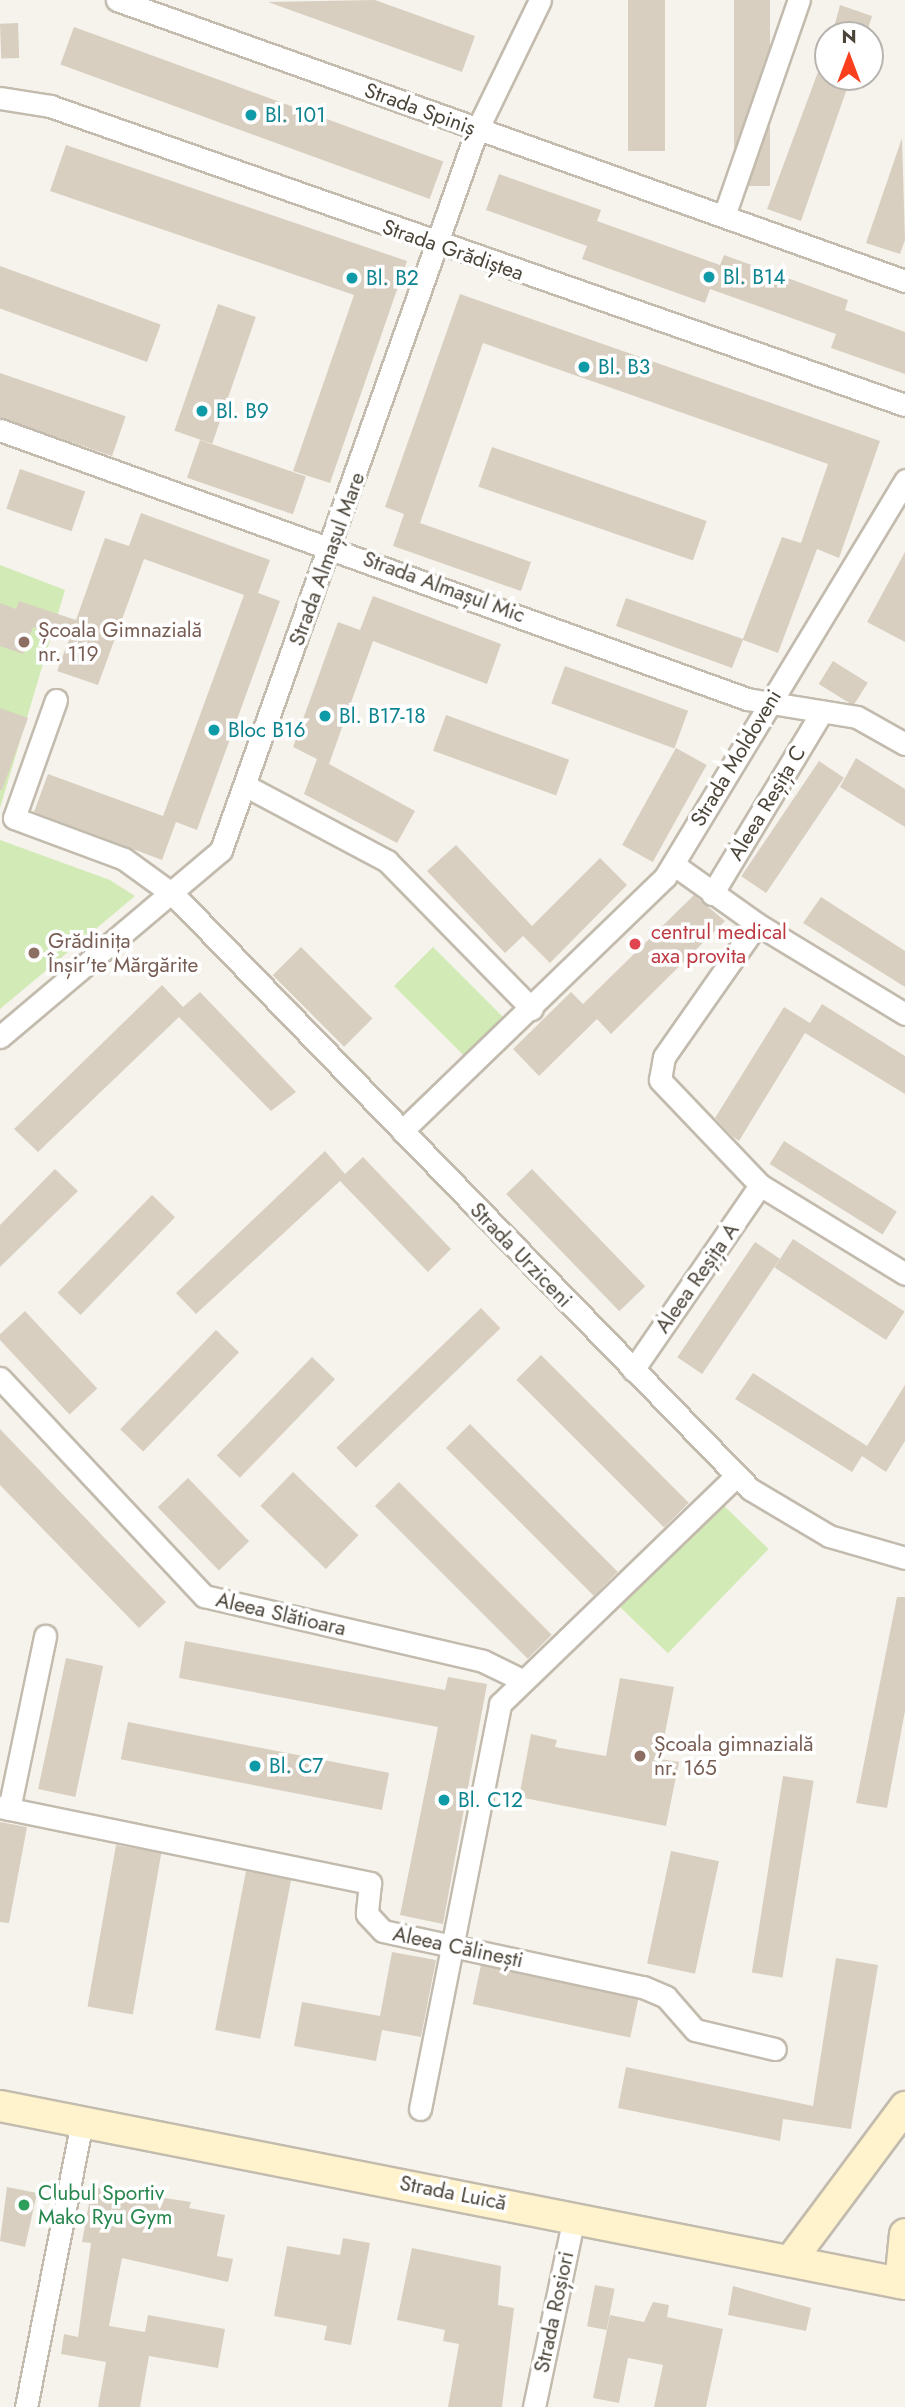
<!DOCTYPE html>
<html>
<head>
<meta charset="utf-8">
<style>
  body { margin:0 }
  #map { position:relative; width:905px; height:2407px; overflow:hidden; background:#f6f3ec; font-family:Jost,sans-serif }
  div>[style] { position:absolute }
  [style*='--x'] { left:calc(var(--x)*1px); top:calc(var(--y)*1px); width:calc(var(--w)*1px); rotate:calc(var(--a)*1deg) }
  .green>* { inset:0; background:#d2eab5; transform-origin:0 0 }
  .building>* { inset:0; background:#d8cfc1; transform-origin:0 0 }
  .roads { filter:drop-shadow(2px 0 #c2bbae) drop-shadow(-2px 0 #c2bbae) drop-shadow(0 2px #c2bbae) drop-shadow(0 -2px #c2bbae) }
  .street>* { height:21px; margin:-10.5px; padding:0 10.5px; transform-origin:10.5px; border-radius:10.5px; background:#fff }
  .secondary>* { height:30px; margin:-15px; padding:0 15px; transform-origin:15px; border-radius:15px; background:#fff3cd }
  .dots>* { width:19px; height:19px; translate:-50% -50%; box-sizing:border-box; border:4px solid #fff; border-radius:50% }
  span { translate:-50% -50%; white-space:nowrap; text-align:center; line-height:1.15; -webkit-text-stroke:7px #fff; paint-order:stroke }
  .street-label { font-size:21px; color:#4b4439 }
  .culture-label { font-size:21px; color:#0d838f }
  .left { translate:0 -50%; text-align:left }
  .education-label { font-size:21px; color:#785e54 }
  .health-label { font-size:21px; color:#be3a42 }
  .leisure-label { font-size:21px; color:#27864d }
  .north { position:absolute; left:814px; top:21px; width:70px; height:70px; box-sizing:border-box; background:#fff; border:2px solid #b7b4b0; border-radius:50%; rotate:0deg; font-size:19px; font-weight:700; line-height:28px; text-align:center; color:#4b4439 }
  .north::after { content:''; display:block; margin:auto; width:24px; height:32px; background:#fc3f1d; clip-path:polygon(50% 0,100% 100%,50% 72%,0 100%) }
</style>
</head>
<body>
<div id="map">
  <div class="green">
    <i style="clip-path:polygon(0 565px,65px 590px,0 808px)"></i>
    <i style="clip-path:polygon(0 840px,110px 880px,135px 896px,0 1009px)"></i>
    <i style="left:433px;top:947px;width:101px;height:55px;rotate:45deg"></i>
    <i style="left:719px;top:1501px;width:69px;height:145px;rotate:44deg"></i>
  </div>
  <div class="building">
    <i style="clip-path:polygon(375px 0,475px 36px,462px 72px,268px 2px)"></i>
    <i style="left:628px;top:0;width:37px;height:151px"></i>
    <i style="left:734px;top:0;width:36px;height:186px"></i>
    <i style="clip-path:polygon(840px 5px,872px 16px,866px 35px,832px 35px)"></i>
    <i style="left:18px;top:23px;width:35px;height:18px;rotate:88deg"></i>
    <i style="left:74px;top:27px;width:393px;height:40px;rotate:20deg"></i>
    <i style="clip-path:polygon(828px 45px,828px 77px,851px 77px,801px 221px,767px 209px)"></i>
    <i style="clip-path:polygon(902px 138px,905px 240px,900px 254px,866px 243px)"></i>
    <i style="clip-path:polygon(66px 145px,407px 261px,330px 483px,293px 471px,354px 295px,50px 191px)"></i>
    <i style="clip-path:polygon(499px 174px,601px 210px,597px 221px,720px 265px,724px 255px,848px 300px,845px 310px,905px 332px,905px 374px,831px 348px,836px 334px,710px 289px,705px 303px,582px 259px,587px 246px,486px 210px)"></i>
    <i style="left:0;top:266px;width:171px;height:40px;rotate:20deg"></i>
    <i style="clip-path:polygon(460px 294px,880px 441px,839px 558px,817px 549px,778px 653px,743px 640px,732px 668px,616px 626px,626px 598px,743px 639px,782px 537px,801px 543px,828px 464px,483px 343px,420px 523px,531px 562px,521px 591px,393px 546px,404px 514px,385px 507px)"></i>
    <i style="left:218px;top:304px;width:40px;height:134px;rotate:19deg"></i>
    <i style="left:0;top:373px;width:133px;height:42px;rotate:19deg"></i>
    <i style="left:200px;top:440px;width:112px;height:40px;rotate:19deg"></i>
    <i style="left:492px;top:447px;width:227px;height:42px;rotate:19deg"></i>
    <i style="left:20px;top:469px;width:69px;height:42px;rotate:19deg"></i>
    <i style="clip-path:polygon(141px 513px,270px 560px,258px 593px,280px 601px,197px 830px,176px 822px,162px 860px,34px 812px,48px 774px,163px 816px,244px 595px,144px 559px,98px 685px,57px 671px,69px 640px,33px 627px,23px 654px,0 646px,0 603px,16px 609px,19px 601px,76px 620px,105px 538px,129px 546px)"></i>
    <i style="clip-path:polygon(905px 552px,905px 642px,867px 622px)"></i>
    <i style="clip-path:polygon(373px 596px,501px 644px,487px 684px,373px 641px,329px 764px,415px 811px,397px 843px,304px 794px,317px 759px,293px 747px,338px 622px,360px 630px)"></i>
    <i style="left:833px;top:661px;width:41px;height:27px;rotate:32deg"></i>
    <i style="left:565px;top:666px;width:131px;height:40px;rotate:20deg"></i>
    <i style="clip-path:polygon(0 708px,28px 718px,2px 790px,0 790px)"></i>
    <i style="left:446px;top:715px;width:131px;height:38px;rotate:20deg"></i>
    <i style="left:676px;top:748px;width:35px;height:111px;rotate:29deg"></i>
    <i style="clip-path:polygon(856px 758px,905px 789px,905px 827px,840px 787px)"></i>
    <i style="left:819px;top:761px;width:30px;height:139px;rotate:34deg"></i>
    <i style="clip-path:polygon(456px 845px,532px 926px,600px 858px,627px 885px,550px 963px,523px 936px,505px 953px,427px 871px)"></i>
    <i style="clip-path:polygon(694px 895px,725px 921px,611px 1034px,597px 1019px,539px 1076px,513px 1049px,571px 992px,583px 1004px)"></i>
    <i style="clip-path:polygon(821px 897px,905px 951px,905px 987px,803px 923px)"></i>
    <i style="left:301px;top:947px;width:101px;height:40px;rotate:45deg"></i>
    <i style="clip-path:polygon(162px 985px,183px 1007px,200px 992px,296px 1092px,271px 1111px,179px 1017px,38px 1152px,14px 1129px)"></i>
    <i style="clip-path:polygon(822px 1004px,905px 1056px,905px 1094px,805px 1033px,739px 1141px,732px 1136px,715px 1118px,784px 1007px,810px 1023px)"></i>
    <i style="left:784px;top:1141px;width:133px;height:27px;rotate:32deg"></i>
    <i style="clip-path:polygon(325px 1151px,345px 1174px,363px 1157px,451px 1249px,428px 1272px,340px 1181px,196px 1314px,176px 1293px)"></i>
    <i style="clip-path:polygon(55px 1169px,78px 1191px,0 1267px,0 1225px)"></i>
    <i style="left:532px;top:1169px;width:163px;height:36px;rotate:46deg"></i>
    <i style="left:152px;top:1195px;width:32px;height:136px;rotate:44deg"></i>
    <i style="left:793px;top:1239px;width:133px;height:34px;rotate:33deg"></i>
    <i style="left:755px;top:1242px;width:30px;height:139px;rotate:34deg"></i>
    <i style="left:481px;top:1308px;width:28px;height:201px;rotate:46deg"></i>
    <i style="left:25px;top:1311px;width:106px;height:38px;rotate:47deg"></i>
    <i style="left:216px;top:1330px;width:32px;height:138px;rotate:44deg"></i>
    <i style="left:541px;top:1355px;width:209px;height:35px;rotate:45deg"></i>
    <i style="left:312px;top:1357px;width:32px;height:137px;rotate:44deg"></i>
    <i style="clip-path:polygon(753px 1373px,867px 1446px,905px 1385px,905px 1441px,886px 1472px,862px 1456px,852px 1472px,735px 1399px)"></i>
    <i style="left:470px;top:1424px;width:209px;height:34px;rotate:45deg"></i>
    <i style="clip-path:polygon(0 1429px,166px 1602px,139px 1628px,0 1485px)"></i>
    <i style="left:293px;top:1472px;width:91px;height:47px;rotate:44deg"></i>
    <i style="left:188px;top:1478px;width:88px;height:42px;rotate:46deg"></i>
    <i style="left:399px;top:1482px;width:216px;height:34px;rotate:45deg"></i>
    <i style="clip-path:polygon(897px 1597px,905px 1597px,905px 1711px,887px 1808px,856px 1803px)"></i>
    <i style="clip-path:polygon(185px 1641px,445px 1690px,448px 1677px,487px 1684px,443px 1924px,400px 1915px,438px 1727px,179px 1678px)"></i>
    <i style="left:66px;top:1658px;width:38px;height:134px;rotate:12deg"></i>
    <i style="clip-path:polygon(620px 1678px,674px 1687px,660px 1759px,679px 1762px,666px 1826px,519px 1797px,531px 1734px,557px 1740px,555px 1747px,606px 1756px)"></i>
    <i style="left:128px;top:1722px;width:266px;height:38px;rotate:11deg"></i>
    <i style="left:783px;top:1776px;width:31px;height:199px;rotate:9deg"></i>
    <i style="clip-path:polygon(0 1822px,27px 1827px,9px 1923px,0 1922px)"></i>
    <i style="left:116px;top:1845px;width:46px;height:164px;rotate:10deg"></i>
    <i style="left:671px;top:1851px;width:49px;height:115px;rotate:12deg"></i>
    <i style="left:246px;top:1871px;width:46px;height:162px;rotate:11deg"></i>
    <i style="clip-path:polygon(392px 1952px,436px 1960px,421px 2037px,382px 2030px,376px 2061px,294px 2046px,302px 2002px,380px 2016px)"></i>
    <i style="clip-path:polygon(836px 1958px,878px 1965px,851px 2129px,783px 2119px,780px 2141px,618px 2108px,626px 2067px,813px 2106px)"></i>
    <i style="left:481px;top:1965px;width:161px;height:40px;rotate:12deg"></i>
    <i style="clip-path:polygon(7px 2187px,37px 2193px,25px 2247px,0 2241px)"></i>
    <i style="clip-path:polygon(92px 2187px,191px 2202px,189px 2208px,225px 2215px,217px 2256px,233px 2259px,228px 2282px,122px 2258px,109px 2326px,145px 2332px,148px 2315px,225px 2329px,218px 2368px,149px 2356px,140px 2407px,98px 2407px,106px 2362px,61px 2354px,64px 2334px,78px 2337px,91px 2243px,82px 2242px)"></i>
    <i style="clip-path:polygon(343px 2238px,370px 2243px,351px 2345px,324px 2340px,327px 2326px,274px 2316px,287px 2246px,340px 2255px)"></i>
    <i style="clip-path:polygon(412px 2248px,501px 2266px,498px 2305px,514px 2308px,502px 2407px,448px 2407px,459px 2344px,443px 2341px,445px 2330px,397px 2320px)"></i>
    <i style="left:595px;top:2285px;width:20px;height:42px;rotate:11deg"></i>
    <i style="clip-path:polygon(733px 2286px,811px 2308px,806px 2331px,728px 2315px)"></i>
    <i style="clip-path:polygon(653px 2302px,669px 2305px,667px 2317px,723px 2329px,706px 2407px,654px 2407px,663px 2365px,628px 2358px,619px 2403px,593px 2398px,610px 2315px,644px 2322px)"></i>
  </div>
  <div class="roads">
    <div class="street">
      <i style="--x:117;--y:0;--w:837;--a:19.63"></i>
      <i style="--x:0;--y:98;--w:51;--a:9.1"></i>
      <i style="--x:50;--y:106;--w:906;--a:19.28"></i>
      <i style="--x:724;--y:216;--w:229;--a:-70.9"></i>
      <i style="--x:0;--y:430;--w:794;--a:19.8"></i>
      <i style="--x:747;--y:699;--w:111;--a:9.3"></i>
      <i style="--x:857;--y:717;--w:55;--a:29.4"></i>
      <i style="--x:56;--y:700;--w:125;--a:109.6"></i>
      <i style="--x:14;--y:818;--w:117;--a:20.4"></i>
      <i style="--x:124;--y:859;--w:62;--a:35.8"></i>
      <i style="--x:174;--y:895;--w:827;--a:45.88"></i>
      <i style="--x:750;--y:1489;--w:92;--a:30.7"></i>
      <i style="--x:829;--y:1536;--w:79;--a:16.1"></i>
      <i style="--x:246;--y:786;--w:160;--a:28"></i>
      <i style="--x:387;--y:861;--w:207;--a:45.6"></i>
      <i style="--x:673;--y:864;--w:103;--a:35.5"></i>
      <i style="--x:757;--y:924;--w:173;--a:31.3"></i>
      <i style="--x:712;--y:894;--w:213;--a:-58.9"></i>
      <i style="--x:757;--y:924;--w:162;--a:125"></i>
      <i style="--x:664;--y:1057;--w:23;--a:100"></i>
      <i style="--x:660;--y:1080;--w:145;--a:46.4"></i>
      <i style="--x:760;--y:1185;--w:170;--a:31.5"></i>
      <i style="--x:0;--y:1037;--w:289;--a:-40.2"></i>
      <i style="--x:221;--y:850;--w:764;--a:-70.43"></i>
      <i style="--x:477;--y:130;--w:144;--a:-64.1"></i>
      <i style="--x:402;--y:1131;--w:366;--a:-44"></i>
      <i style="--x:665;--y:877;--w:464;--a:-58.8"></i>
      <i style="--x:633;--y:1370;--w:224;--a:-55.5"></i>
      <i style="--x:0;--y:1378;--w:299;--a:46.9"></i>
      <i style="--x:204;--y:1596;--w:286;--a:13.1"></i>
      <i style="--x:483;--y:1661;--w:43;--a:26"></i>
      <i style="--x:0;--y:1807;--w:378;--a:11.6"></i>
      <i style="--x:370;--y:1883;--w:31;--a:96"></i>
      <i style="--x:367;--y:1914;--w:23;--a:47"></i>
      <i style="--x:383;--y:1931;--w:266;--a:12.2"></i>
      <i style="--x:643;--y:1987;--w:25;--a:23"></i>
      <i style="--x:666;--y:1997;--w:44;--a:48.7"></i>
      <i style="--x:695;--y:2030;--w:82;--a:13.4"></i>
      <i style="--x:9;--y:1809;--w:177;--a:-78.2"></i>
      <i style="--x:420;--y:2109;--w:413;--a:-78.8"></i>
      <i style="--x:500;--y:1704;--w:328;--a:-44"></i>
      <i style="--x:26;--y:2407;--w:290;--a:-78.9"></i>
      <i style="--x:534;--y:2407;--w:194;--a:-78.1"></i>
    </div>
    <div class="secondary">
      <i style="--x:0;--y:2106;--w:922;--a:11.13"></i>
      <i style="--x:791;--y:2260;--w:191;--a:-53.3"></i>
      <i style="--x:900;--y:2283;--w:49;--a:-84.2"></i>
    </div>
  </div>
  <div class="dots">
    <i style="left:251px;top:115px;background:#0f9aa8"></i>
    <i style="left:709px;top:277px;background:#0f9aa8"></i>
    <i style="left:352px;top:278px;background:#0f9aa8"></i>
    <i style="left:584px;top:367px;background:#0f9aa8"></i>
    <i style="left:202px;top:411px;background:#0f9aa8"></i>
    <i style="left:24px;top:642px;background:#8d6e63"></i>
    <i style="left:325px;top:716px;background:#0f9aa8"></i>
    <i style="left:214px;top:730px;background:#0f9aa8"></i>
    <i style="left:635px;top:944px;background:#e0444e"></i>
    <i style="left:34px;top:953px;background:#8d6e63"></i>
    <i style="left:640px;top:1756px;background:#8d6e63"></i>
    <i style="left:255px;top:1766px;background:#0f9aa8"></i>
    <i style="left:444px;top:1800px;background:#0f9aa8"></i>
    <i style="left:24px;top:2205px;background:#2e9e5b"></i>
  </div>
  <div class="street-label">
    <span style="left:420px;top:109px;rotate:20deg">Strada Spiniș</span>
    <span style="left:453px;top:250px;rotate:19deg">Strada Grădiștea</span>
    <span style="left:327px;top:559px;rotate:-70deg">Strada Almașul Mare</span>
    <span style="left:444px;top:587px;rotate:20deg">Strada Almașul Mic</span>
    <span style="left:736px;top:758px;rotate:-59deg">Strada Moldoveni</span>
    <span style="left:767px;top:803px;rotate:-59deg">Aleea Reșița C</span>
    <span style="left:521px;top:1255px;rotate:46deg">Strada Urziceni</span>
    <span style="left:697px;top:1278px;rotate:-55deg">Aleea Reșița A</span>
    <span style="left:281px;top:1614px;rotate:13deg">Aleea Slătioara</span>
    <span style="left:458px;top:1947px;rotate:12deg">Aleea Călinești</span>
    <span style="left:453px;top:2193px;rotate:11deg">Strada Luică</span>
    <span style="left:554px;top:2312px;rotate:-78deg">Strada Roșiori</span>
  </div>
  <div class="culture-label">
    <span class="left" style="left:265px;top:115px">Bl. 101</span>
    <span class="left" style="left:723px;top:277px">Bl. B14</span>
    <span class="left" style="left:366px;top:278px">Bl. B2</span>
    <span class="left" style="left:598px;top:367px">Bl. B3</span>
    <span class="left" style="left:216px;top:411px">Bl. B9</span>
    <span class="left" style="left:339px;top:716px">Bl. B17-18</span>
    <span class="left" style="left:228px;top:730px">Bloc B16</span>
    <span class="left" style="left:269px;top:1766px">Bl. C7</span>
    <span class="left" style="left:458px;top:1800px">Bl. C12</span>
  </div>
  <div class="education-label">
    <span class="left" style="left:38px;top:642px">Școala Gimnazială<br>nr. 119</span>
    <span class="left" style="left:48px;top:953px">Grădinița<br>Înșir'te Mărgărite</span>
    <span class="left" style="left:654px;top:1756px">Școala gimnazială<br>nr. 165</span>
  </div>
  <div class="health-label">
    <span class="left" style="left:651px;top:944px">centrul medical<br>axa provita</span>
  </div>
  <div class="leisure-label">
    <span class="left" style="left:38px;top:2205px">Clubul Sportiv<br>Mako Ryu Gym</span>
  </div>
  <div class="north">N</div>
</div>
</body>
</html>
